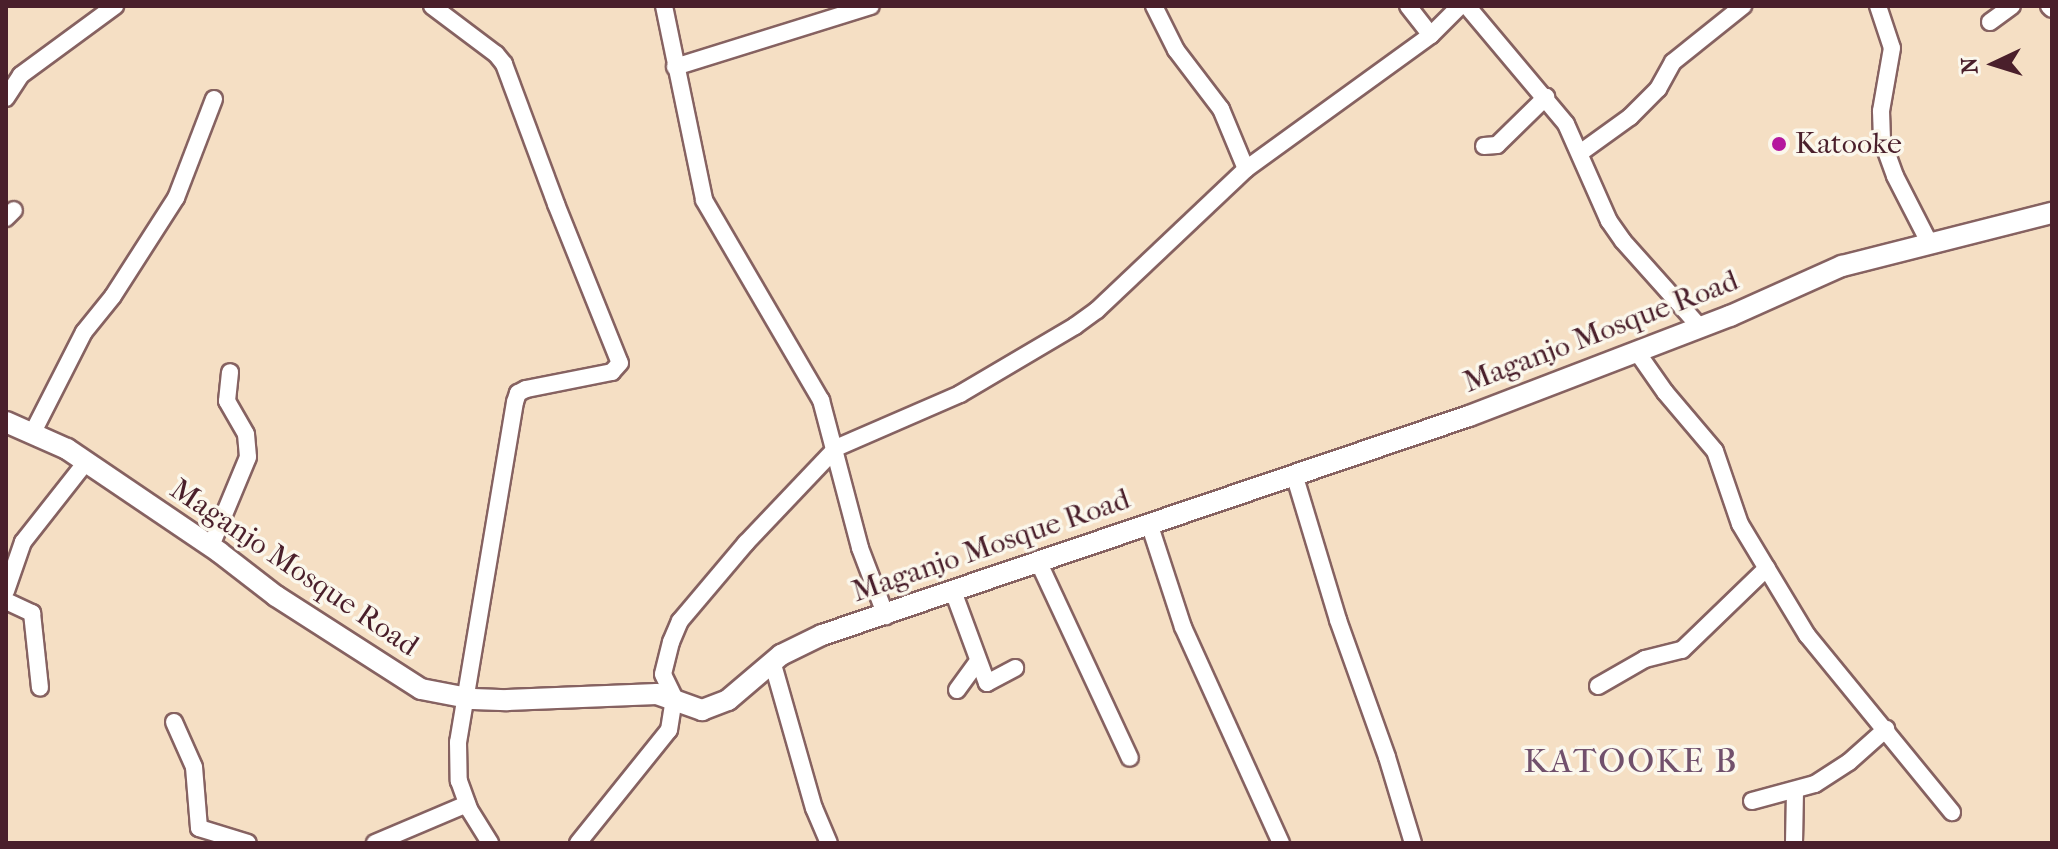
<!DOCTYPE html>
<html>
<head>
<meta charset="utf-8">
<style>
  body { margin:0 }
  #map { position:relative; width:2058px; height:849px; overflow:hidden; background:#f5dfc4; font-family:"IM FELL French Canon",serif }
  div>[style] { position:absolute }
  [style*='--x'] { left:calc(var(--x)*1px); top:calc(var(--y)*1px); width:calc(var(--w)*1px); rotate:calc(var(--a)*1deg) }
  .roads { filter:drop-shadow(2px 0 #866261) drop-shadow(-2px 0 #866261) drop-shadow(0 2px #866261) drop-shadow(0 -2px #866261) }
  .minor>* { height:16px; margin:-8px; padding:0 8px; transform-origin:8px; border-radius:8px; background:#fff }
  .tertiary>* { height:20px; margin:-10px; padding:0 10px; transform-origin:10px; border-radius:10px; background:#fff }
  .dots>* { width:22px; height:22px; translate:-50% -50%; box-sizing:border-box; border:4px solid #fbf7ec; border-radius:50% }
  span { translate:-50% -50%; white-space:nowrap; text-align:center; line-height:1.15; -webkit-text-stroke:7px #fbf7ec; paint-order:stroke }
  .poi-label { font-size:30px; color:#4a1f2b }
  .left { translate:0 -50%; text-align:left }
  .street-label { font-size:30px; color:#4a1f2b }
  .quarter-label { font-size:34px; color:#71506c; letter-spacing:2px }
  .frame { position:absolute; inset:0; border:8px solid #4a1f2b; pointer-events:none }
  .north { position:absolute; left:1954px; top:24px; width:80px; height:80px; -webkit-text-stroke:6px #fbf7ec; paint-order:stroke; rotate:266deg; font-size:22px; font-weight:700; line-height:32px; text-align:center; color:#4a1f2b }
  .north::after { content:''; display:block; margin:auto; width:28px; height:36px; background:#4a1f2b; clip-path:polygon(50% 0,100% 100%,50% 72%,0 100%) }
</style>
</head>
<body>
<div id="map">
  <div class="roads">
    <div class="minor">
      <i style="--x:432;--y:6;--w:80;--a:36.9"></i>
      <i style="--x:496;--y:54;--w:13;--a:51"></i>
      <i style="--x:504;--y:64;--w:149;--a:69.6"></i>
      <i style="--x:556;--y:204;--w:171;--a:68.1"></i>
      <i style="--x:620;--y:363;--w:12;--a:132"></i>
      <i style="--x:612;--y:372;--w:88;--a:168.8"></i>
      <i style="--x:526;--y:389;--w:9;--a:153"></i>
      <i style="--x:518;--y:393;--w:9;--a:108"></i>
      <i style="--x:515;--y:402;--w:345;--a:99.5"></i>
      <i style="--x:458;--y:742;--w:39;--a:89"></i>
      <i style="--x:459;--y:781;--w:30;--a:70"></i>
      <i style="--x:469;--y:809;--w:40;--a:58"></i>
      <i style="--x:664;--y:6;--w:198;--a:78.3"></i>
      <i style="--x:704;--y:200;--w:232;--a:59.7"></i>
      <i style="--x:821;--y:400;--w:153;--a:75.2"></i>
      <i style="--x:860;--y:548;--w:73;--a:69.1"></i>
      <i style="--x:1154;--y:6;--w:49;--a:63.4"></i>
      <i style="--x:1176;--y:50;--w:74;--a:52.7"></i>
      <i style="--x:1221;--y:109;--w:65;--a:67.4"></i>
      <i style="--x:1408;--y:6;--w:37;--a:52"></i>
      <i style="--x:1467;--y:6;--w:154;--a:50"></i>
      <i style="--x:1566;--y:124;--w:106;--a:66.1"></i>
      <i style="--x:1609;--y:221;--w:24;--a:55"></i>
      <i style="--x:1623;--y:241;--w:115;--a:48.2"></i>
      <i style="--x:1878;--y:6;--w:44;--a:71.6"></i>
      <i style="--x:1892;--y:48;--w:64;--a:99.9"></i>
      <i style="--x:1881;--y:111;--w:29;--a:88"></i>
      <i style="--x:1882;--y:140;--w:38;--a:70"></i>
      <i style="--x:1895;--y:176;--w:76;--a:62.8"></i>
      <i style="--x:2049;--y:6;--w:4;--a:45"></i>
      <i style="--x:1990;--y:22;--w:27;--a:-36"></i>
      <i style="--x:675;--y:67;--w:205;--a:-17.3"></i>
      <i style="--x:6;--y:98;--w:27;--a:-57"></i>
      <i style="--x:21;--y:75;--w:117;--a:-36.3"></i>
      <i style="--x:1484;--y:146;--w:13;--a:-4"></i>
      <i style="--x:1497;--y:145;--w:69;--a:-44.4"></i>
      <i style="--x:1580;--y:153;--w:62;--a:-35.8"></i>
      <i style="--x:1630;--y:117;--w:40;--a:-45"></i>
      <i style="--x:1658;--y:89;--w:31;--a:-61"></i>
      <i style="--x:1673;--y:62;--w:90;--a:-38.7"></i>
      <i style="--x:6;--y:218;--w:11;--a:-45"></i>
      <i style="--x:1637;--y:352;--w:49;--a:55"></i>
      <i style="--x:1665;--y:392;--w:77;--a:49.7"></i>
      <i style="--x:1715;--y:451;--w:77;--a:71.1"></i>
      <i style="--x:1740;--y:524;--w:130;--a:58.9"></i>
      <i style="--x:1807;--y:635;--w:229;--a:50.7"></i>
      <i style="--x:32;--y:434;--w:114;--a:-63"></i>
      <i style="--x:84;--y:332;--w:46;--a:-51.1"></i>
      <i style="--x:113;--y:296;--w:117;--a:-57.3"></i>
      <i style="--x:176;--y:198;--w:106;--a:-69"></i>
      <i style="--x:1294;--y:474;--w:152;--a:73.2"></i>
      <i style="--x:1338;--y:620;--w:145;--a:70.3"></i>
      <i style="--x:1387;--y:757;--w:90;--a:73.2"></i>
      <i style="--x:1149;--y:523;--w:109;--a:71.9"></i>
      <i style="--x:1183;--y:627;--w:237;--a:65.6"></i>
      <i style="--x:211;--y:546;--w:96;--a:-67.4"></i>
      <i style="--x:248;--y:457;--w:23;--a:-95"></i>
      <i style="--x:246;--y:434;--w:38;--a:-120"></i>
      <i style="--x:227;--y:401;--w:29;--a:-84"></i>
      <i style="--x:1038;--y:561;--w:217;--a:65"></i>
      <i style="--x:6;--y:591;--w:52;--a:-70.9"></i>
      <i style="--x:23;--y:542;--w:102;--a:-51.8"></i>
      <i style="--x:953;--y:591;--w:98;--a:69.7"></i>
      <i style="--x:987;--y:683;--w:32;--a:-28"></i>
      <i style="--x:6;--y:601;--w:29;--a:25"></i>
      <i style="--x:32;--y:613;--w:75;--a:83.9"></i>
      <i style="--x:772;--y:661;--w:153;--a:74.1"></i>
      <i style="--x:814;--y:808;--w:38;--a:67"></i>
      <i style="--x:1598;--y:686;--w:54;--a:-29.9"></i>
      <i style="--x:1645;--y:659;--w:38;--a:-14"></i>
      <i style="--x:1682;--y:650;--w:118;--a:-44"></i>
      <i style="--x:957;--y:690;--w:34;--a:-54"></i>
      <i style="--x:174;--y:722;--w:49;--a:66"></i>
      <i style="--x:194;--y:767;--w:61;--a:85.3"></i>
      <i style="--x:199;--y:828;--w:51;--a:17"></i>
      <i style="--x:1752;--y:801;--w:65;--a:-15.1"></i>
      <i style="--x:1815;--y:784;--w:40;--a:-32.9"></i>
      <i style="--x:1849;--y:762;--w:50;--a:-41.7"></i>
      <i style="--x:375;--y:843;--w:100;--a:-23"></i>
      <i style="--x:578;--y:843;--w:145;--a:-51.2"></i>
      <i style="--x:669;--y:730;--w:33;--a:-81"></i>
      <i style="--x:674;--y:697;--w:25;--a:-116"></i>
      <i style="--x:663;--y:674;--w:33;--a:-76"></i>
      <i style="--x:671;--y:642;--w:23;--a:-67"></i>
      <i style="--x:680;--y:621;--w:102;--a:-49.8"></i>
      <i style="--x:746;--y:543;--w:131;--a:-46.5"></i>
      <i style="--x:836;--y:448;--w:135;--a:-23.5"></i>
      <i style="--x:960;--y:394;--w:134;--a:-30.6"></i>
      <i style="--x:1075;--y:326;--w:27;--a:-36"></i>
      <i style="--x:1097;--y:310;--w:205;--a:-43.4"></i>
      <i style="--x:1246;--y:169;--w:228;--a:-35.9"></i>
      <i style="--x:1431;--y:35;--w:41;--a:-45"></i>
      <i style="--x:1794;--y:843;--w:51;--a:-88.9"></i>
    </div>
    <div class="tertiary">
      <i style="--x:6;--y:422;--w:67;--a:23.9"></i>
      <i style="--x:67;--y:449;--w:184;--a:34.1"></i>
      <i style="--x:219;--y:552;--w:72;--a:37.7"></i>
      <i style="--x:276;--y:596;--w:172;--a:32.7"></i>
      <i style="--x:421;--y:689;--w:53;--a:10.9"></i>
      <i style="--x:473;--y:699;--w:34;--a:2"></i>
      <i style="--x:507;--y:700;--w:150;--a:-2.3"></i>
      <i style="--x:657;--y:694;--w:48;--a:19.6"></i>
      <i style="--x:702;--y:710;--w:28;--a:-21"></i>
      <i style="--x:728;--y:700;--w:70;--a:-40.3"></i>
      <i style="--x:781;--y:655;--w:46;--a:-26"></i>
      <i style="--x:822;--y:635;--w:683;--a:-18.7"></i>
      <i style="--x:1469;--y:416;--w:280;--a:-21"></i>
      <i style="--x:1730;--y:316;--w:123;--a:-24.1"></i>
      <i style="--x:1842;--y:266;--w:217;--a:-14.2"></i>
    </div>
  </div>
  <div class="dots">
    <i style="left:1779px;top:144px;background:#b5179e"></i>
  </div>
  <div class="poi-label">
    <span class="left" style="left:1795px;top:144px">Katooke</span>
  </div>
  <div class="street-label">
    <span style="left:1601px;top:332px;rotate:-21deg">Maganjo Mosque Road</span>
    <span style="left:991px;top:546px;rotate:-19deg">Maganjo Mosque Road</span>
    <span style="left:294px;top:568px;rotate:34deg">Maganjo Mosque Road</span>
  </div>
  <div class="quarter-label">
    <span style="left:1631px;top:762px">KATOOKE B</span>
  </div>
  <div class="frame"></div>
  <div class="north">N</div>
</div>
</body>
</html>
